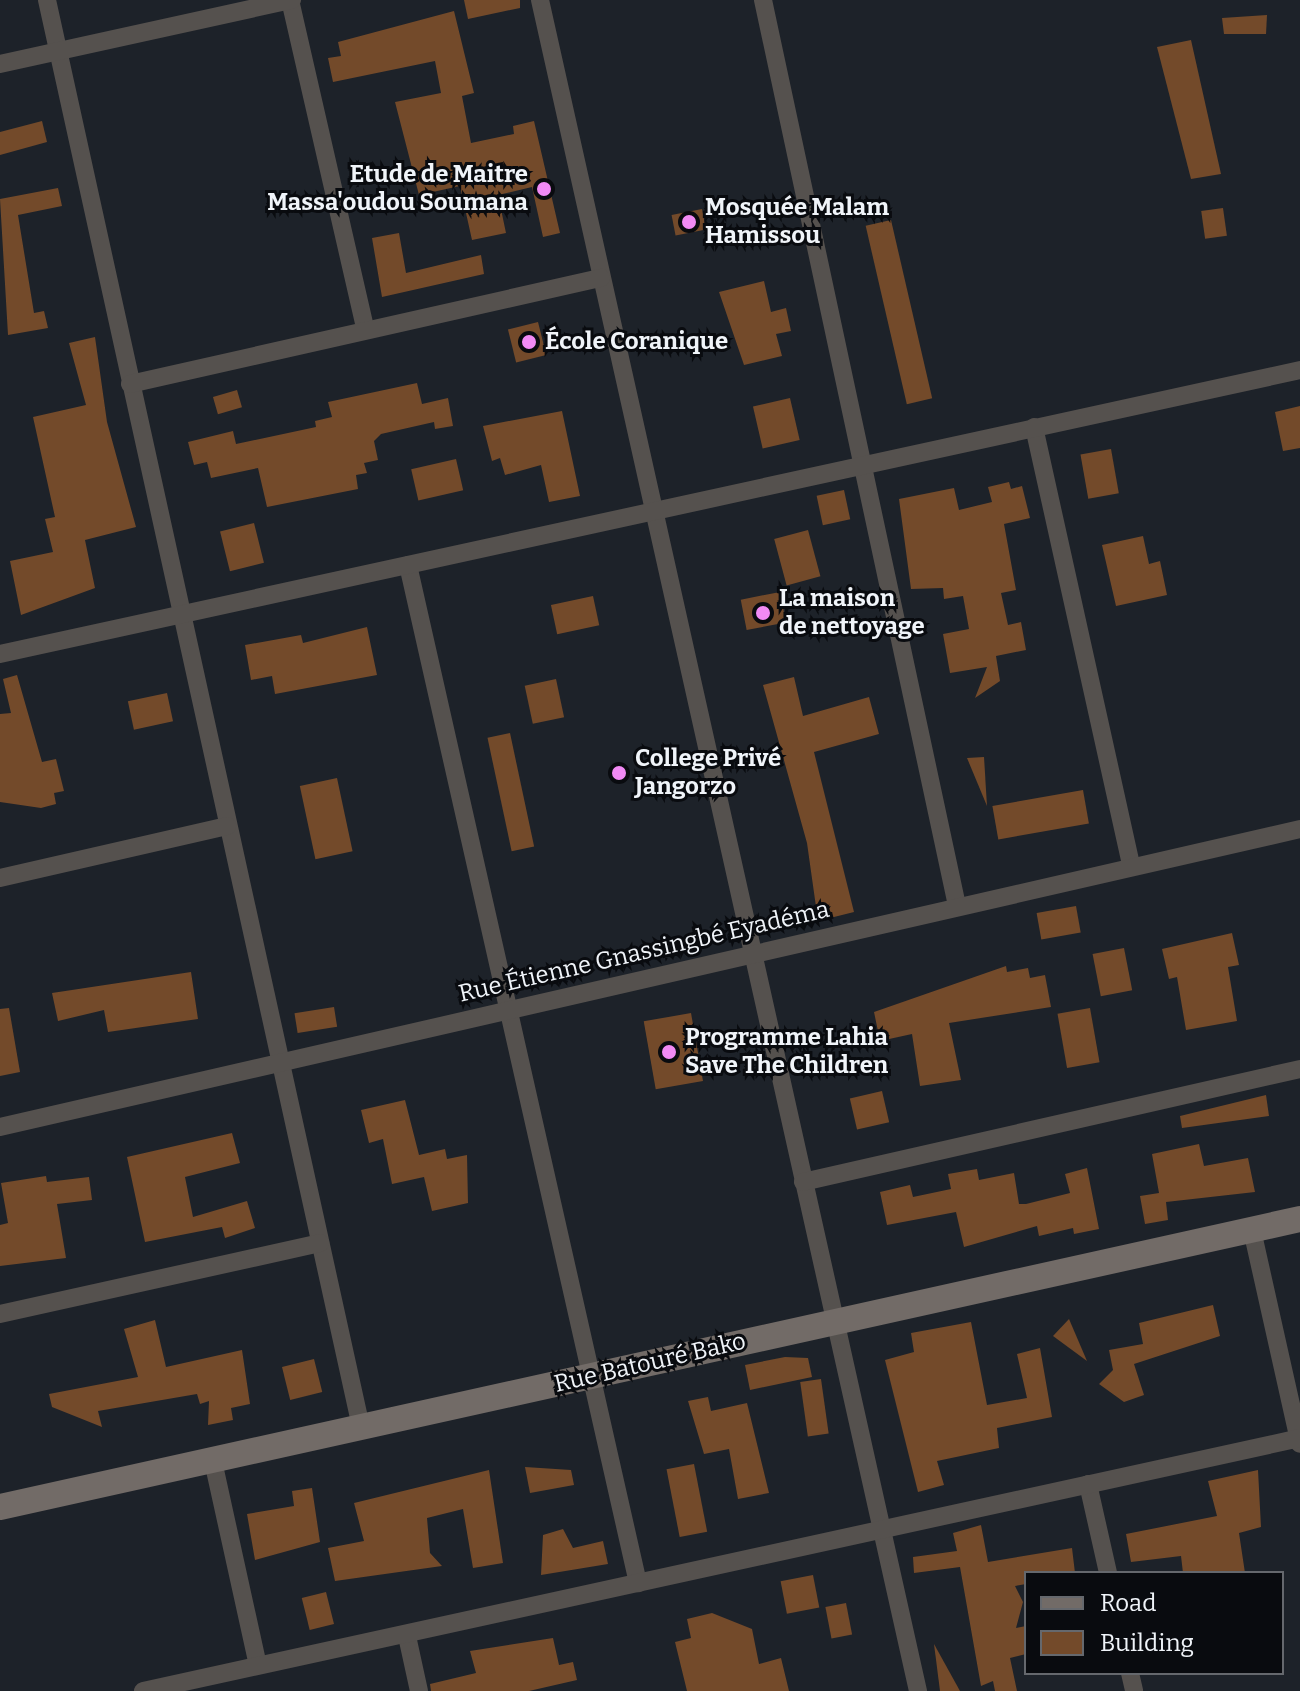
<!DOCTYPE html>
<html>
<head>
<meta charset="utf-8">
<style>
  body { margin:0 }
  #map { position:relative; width:1300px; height:1691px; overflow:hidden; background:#1d2229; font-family:Bitter,serif }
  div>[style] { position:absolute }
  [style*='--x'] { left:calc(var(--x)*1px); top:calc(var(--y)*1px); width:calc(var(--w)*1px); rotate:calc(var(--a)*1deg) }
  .building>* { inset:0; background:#734a2a; transform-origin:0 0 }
  .street>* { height:18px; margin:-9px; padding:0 9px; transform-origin:9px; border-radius:9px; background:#55514e }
  .secondary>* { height:26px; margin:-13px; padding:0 13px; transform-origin:13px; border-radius:13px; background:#726b67 }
  .dots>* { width:22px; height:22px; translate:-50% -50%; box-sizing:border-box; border:4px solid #090b0f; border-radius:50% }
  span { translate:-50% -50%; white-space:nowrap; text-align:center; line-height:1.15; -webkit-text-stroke:6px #090b0f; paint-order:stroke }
  .poi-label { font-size:24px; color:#f0f4f9; font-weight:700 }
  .right { translate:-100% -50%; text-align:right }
  .left { translate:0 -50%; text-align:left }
  .street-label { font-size:24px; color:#f0f4f9 }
  .legend { position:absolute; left:1024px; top:1571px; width:260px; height:104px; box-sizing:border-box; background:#090b0f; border:2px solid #65686d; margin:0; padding:10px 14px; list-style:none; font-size:24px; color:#f0f4f9 }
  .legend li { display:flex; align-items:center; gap:16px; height:40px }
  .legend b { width:40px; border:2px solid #65686d }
</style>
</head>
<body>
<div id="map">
  <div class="building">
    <i style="clip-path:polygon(464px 0,520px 0,520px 8px,468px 19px)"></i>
    <i style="clip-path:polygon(454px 11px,474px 93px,462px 96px,471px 143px,514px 134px,513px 126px,534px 121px,560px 233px,543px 237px,532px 187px,498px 195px,506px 233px,472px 240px,460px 186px,419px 195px,395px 102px,441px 93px,435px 61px,333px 82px,328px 58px,341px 56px,338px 42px)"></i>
    <i style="clip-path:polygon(1267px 15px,1266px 34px,1224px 34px,1222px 18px)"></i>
    <i style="clip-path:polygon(1191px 40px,1221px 174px,1191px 179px,1157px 47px)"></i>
    <i style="clip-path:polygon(42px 121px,47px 142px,0 155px,0 132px)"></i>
    <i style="clip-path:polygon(58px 188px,62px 206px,18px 215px,34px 313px,44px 311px,48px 328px,8px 335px,0 199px)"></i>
    <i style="left:1223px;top:208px;width:28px;height:22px;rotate:82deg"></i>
    <i style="left:702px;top:209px;width:21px;height:31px;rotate:79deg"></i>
    <i style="left:891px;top:220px;width:183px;height:26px;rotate:77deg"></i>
    <i style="clip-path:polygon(399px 233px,406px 273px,481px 255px,484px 274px,382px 297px,372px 238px)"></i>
    <i style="clip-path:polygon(764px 281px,771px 312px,786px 308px,791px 331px,776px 334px,782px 356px,744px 365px,719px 292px)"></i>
    <i style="left:538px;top:322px;width:34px;height:31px;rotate:76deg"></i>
    <i style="clip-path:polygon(95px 337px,107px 422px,136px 527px,85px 540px,95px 588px,21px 615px,10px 561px,53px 552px,45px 519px,55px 517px,33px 417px,86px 405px,69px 343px)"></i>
    <i style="clip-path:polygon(417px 383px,422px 404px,448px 398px,453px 426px,435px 429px,434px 422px,381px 434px,374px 441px,378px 460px,364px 463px,367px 473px,356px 475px,358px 489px,267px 507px,258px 468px,211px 478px,207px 462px,194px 465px,188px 442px,233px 431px,236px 444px,316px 427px,315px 421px,332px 417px,328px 402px)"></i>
    <i style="left:237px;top:390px;width:18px;height:25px;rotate:74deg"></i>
    <i style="left:790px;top:398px;width:43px;height:38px;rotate:77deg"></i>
    <i style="clip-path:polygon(1300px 406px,1300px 448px,1283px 451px,1275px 412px)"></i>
    <i style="clip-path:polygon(562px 411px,580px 496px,549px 502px,541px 465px,505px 475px,500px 458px,492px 461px,483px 426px)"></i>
    <i style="left:1111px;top:449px;width:45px;height:31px;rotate:80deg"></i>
    <i style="left:456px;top:459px;width:32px;height:46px;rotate:77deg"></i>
    <i style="clip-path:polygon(1009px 482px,1011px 489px,1022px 486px,1030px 518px,1004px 524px,1016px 590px,1001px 593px,1008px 625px,1021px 622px,1026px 650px,996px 656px,1000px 681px,975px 698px,987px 667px,950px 673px,943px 634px,969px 629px,963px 596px,944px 599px,943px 588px,911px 589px,899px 499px,954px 488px,959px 510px,992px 502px,988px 487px)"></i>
    <i style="left:844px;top:490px;width:30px;height:28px;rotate:78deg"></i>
    <i style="left:254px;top:523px;width:41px;height:35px;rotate:76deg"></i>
    <i style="left:808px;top:530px;width:48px;height:35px;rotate:75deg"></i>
    <i style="clip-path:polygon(1143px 536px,1149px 564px,1160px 561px,1167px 595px,1116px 606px,1102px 545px)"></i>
    <i style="left:780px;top:592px;width:31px;height:40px;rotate:79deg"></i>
    <i style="left:593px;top:596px;width:30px;height:43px;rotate:78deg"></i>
    <i style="clip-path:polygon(367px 627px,377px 675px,275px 694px,272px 676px,251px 680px,245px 645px,301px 635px,303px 643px)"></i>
    <i style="clip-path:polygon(17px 675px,42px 762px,56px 759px,64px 791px,54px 793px,56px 804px,41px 808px,0 802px,0 714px,11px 713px,3px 679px)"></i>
    <i style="clip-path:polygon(794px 677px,803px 716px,869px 697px,879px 734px,814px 752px,854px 912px,818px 921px,807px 843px,763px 685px)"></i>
    <i style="left:556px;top:679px;width:39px;height:32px;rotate:78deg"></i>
    <i style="left:167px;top:693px;width:29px;height:40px;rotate:78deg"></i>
    <i style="left:510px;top:733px;width:116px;height:23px;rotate:78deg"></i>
    <i style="clip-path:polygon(984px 757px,987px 806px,967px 758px)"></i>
    <i style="left:337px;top:778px;width:75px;height:38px;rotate:78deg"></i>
    <i style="left:1083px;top:790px;width:34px;height:92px;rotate:80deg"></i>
    <i style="left:1076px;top:906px;width:27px;height:40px;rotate:80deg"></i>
    <i style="clip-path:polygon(1232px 933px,1239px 965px,1228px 967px,1237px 1021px,1186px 1030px,1177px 977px,1169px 979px,1162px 949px)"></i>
    <i style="left:1124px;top:948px;width:43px;height:32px;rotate:79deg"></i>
    <i style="clip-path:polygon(1006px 966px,1007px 972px,1028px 968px,1030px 978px,1045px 975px,1051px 1007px,949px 1023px,961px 1080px,920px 1086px,912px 1034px,880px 1041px,874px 1012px)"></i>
    <i style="clip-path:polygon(191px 972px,198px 1019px,108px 1032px,104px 1010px,58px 1021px,52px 993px)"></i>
    <i style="left:334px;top:1007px;width:20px;height:40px;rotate:81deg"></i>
    <i style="clip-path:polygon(9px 1008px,20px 1072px,0 1076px,0 1009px)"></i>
    <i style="left:1090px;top:1008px;width:55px;height:33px;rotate:80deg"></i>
    <i style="left:691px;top:1013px;width:69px;height:48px;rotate:80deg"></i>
    <i style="left:882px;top:1091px;width:32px;height:33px;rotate:77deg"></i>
    <i style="clip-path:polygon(1266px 1095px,1269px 1116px,1182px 1128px,1180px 1116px)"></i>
    <i style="clip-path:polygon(405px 1100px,419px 1155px,445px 1149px,447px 1159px,467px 1155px,468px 1203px,432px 1211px,424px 1177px,392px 1184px,383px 1139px,369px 1143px,361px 1110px)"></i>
    <i style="clip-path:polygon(232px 1133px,240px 1163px,185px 1177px,193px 1217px,247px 1201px,255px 1228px,225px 1238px,222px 1227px,145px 1242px,127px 1157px)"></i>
    <i style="clip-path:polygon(1199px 1144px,1204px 1166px,1248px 1158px,1255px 1192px,1166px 1202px,1168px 1220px,1145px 1224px,1140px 1196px,1159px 1193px,1152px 1154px)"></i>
    <i style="clip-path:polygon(1087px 1168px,1099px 1229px,1074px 1234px,1073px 1228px,1039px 1236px,1037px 1226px,964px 1247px,956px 1212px,887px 1225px,880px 1192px,910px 1185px,913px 1197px,951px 1189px,948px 1174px,977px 1169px,979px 1180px,1014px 1173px,1019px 1204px,1026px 1204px,1070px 1193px,1065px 1174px)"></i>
    <i style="clip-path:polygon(46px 1176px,47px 1182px,89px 1177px,92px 1200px,57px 1204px,66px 1258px,0 1266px,0 1225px,8px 1223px,1px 1183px)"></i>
    <i style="clip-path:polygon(1213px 1305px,1220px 1336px,1134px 1364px,1144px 1395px,1124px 1402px,1099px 1384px,1113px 1370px,1109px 1350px,1143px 1344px,1139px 1323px)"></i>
    <i style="clip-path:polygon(1069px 1319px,1087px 1361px,1053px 1336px)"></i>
    <i style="clip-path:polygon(155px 1320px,166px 1367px,242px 1350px,250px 1404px,231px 1408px,233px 1420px,208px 1425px,209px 1401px,200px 1404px,197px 1394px,98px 1411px,102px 1427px,52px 1407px,49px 1394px,138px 1377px,124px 1329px)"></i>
    <i style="clip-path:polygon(971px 1322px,987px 1405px,1027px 1398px,1017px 1354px,1040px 1348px,1052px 1417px,997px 1428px,999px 1448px,937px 1461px,944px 1485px,918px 1492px,885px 1360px,914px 1352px,911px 1333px)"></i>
    <i style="clip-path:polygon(785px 1357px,808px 1358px,812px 1377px,750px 1390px,745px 1365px)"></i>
    <i style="left:314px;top:1359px;width:34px;height:33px;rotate:76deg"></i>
    <i style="left:821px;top:1379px;width:55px;height:21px;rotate:82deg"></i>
    <i style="clip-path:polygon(708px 1397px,711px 1411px,747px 1403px,769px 1493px,738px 1499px,729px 1449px,704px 1454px,688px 1401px)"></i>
    <i style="left:694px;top:1464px;width:69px;height:28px;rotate:79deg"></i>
    <i style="clip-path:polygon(525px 1467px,571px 1470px,574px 1485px,530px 1493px)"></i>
    <i style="clip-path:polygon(489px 1470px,503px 1563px,473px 1568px,463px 1509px,427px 1518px,430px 1553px,442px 1566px,335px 1581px,328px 1548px,364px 1541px,354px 1503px)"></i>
    <i style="clip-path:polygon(1258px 1470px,1261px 1527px,1239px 1533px,1245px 1573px,1183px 1573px,1181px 1556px,1131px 1562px,1126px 1534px,1217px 1516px,1208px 1481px)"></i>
    <i style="clip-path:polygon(312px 1488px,320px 1542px,255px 1560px,247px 1514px,294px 1506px,292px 1491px)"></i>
    <i style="clip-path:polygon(981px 1525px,988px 1562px,1072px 1548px,1075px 1573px,1026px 1573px,1026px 1584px,1015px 1586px,1023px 1602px,1016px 1628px,1026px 1626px,1026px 1654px,1010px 1658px,1017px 1691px,995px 1691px,993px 1681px,981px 1686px,960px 1567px,914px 1573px,913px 1557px,957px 1551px,953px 1533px)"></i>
    <i style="clip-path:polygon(563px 1529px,573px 1548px,603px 1541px,608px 1564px,541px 1575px,543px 1535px)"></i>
    <i style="left:813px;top:1575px;width:33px;height:33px;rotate:79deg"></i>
    <i style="left:326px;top:1592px;width:33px;height:25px;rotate:76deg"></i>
    <i style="left:846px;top:1603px;width:32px;height:21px;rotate:79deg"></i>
    <i style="clip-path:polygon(712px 1613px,752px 1629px,759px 1664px,781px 1658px,789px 1691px,687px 1691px,675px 1642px,691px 1638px,687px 1619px)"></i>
    <i style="clip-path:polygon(553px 1638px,559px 1665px,573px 1662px,577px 1680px,529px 1691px,431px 1691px,430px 1684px,476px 1673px,470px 1651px)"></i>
    <i style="clip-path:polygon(934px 1644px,960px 1691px,940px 1691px)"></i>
  </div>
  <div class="street">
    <i style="--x:47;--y:0;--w:1461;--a:77.59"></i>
    <i style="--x:290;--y:0;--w:336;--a:77.1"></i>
    <i style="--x:540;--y:0;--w:1733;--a:77.4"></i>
    <i style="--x:763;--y:0;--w:927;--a:77.91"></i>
    <i style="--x:0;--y:64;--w:299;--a:-12.4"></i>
    <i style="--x:130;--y:384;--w:483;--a:-12.7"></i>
    <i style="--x:1034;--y:427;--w:450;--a:77.5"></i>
    <i style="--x:408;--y:565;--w:1044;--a:77.27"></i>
    <i style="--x:0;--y:654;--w:1331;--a:-12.32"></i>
    <i style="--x:0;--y:878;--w:233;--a:-12.9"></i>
    <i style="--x:0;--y:1127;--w:1334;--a:-12.91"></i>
    <i style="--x:803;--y:1182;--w:510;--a:-12.81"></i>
    <i style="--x:1252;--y:1230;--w:219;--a:77.4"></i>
    <i style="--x:0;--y:1314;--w:328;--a:-12.5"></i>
    <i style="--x:213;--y:1461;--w:209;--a:77.6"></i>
    <i style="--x:1088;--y:1484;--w:91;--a:77.3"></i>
    <i style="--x:407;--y:1636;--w:56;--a:77.7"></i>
    <i style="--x:1130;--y:1673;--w:18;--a:77"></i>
    <i style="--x:143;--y:1691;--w:1184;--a:-12.33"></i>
  </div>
  <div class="secondary">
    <i style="--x:0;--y:1507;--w:1332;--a:-12.49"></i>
  </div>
  <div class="dots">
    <i style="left:544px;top:189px;background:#f18af4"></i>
    <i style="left:689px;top:222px;background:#f18af4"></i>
    <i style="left:529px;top:342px;background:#f18af4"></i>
    <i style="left:763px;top:613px;background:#f18af4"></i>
    <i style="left:619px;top:773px;background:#f18af4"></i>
    <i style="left:669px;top:1052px;background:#f18af4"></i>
  </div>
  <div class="poi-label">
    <span class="right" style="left:528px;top:189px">Etude de Maitre<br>Massa'oudou Soumana</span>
    <span class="left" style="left:705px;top:222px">Mosquée Malam<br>Hamissou</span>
    <span class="left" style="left:545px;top:342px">École Coranique</span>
    <span class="left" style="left:779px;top:613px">La maison<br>de nettoyage</span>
    <span class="left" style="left:635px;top:773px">College Privé<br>Jangorzo</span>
    <span class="left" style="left:685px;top:1052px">Programme Lahia<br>Save The Children</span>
  </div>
  <div class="street-label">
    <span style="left:644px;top:952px;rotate:-13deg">Rue Étienne Gnassingbé Eyadéma</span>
    <span style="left:650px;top:1363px;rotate:-13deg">Rue Batouré Bako</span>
  </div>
  <ul class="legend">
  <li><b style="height:10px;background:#726b67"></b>Road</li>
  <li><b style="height:22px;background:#734a2a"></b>Building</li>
  </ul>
</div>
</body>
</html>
